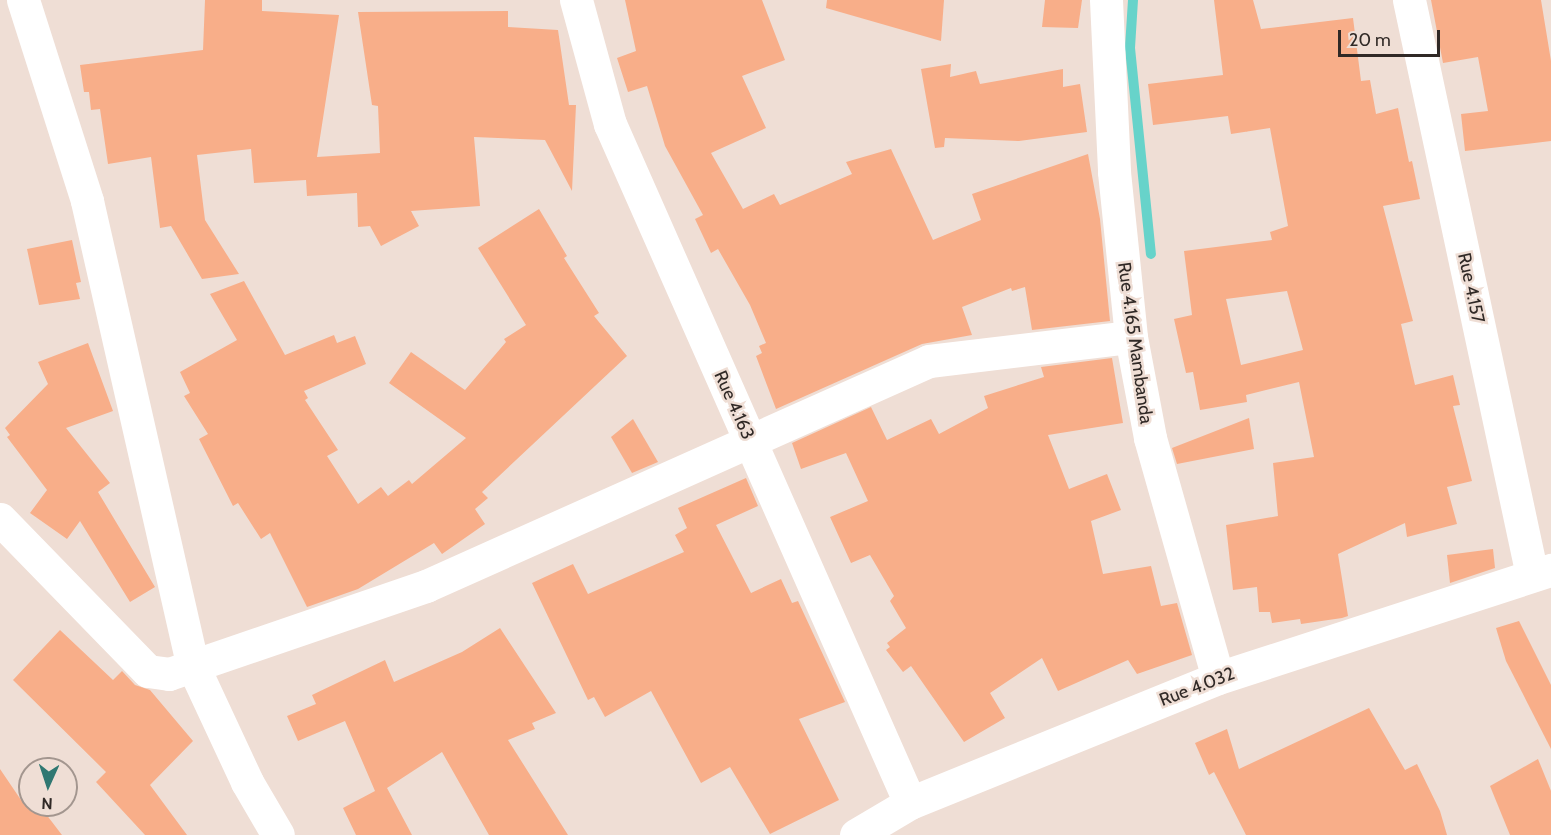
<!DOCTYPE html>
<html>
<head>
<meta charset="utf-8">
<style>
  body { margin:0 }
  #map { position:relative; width:1551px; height:835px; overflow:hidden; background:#efded5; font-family:Cabin,sans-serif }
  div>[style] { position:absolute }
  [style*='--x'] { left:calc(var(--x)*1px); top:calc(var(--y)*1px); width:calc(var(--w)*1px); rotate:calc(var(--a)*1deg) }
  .stream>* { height:10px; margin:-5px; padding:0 5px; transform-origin:5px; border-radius:5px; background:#67d3ca }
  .building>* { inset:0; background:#f8ae89 }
  .street>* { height:33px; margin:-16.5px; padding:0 16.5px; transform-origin:16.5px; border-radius:16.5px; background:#fff }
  span { translate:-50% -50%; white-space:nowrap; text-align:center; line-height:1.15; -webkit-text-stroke:5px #efded5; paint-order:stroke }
  .street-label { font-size:18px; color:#302926 }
  .north { position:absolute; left:18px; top:757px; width:60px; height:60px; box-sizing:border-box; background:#efded5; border:2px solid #a3968f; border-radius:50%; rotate:183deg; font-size:16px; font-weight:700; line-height:24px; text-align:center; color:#302926 }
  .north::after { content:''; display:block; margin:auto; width:21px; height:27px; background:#307872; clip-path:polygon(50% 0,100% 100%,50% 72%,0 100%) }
  .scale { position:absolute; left:1338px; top:30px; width:102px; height:27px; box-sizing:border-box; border:3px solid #302926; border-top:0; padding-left:8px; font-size:18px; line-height:21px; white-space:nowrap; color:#302926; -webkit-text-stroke:4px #efded5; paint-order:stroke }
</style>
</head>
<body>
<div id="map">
  <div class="stream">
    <i style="--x:1133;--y:0;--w:48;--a:93.6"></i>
    <i style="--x:1130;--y:48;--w:207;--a:84.2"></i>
  </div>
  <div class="building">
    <i style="clip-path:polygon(205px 0,262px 0,262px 11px,339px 15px,317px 157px,380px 153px,378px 106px,372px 105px,358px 12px,508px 11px,508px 27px,558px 30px,569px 105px,576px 105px,572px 191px,545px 140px,474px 137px,480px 206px,411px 211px,419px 226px,381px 246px,370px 226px,358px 227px,357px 193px,307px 196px,306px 180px,254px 183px,251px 149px,197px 155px,205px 220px,239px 274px,202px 279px,171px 226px,160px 228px,151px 157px,108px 164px,100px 109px,91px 110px,89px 92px,84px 92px,80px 65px,203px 50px)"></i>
    <i style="clip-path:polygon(625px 0,762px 0,785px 60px,742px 76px,766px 128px,711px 153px,743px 209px,774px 194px,780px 205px,852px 174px,846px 162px,891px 149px,933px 240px,981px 220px,972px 194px,1088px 154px,1100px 219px,1110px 321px,1032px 330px,1025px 287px,1012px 291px,1011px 288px,962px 307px,972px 335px,922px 344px,776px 409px,756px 356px,762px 353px,759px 346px,766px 343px,750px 305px,718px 249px,711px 253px,695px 219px,703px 215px,665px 146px,647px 86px,628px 92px,617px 58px,636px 51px)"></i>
    <i style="clip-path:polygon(827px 0,944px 0,941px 41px,826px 8px)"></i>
    <i style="clip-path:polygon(1045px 0,1082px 0,1078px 28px,1042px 27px)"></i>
    <i style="clip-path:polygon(evenodd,1214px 0,1253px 0,1261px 29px,1353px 18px,1361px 81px,1370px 80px,1376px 114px,1398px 108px,1409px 162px,1412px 161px,1420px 199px,1383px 206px,1413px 321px,1401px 324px,1415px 385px,1453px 375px,1460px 405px,1453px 406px,1472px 481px,1447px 487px,1457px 524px,1407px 537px,1405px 523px,1338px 554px,1348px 616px,1342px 618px,1301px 624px,1300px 619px,1272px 623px,1270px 612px,1259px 612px,1257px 587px,1233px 590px,1226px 525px,1278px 516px,1273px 463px,1314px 457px,1299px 382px,1246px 395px,1247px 402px,1200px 410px,1193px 372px,1186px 373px,1174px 319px,1192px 315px,1184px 251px,1272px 240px,1270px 232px,1288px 226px,1270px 128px,1231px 134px,1228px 116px,1153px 125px,1148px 84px,1223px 75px,1214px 0,1287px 291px,1303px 350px,1241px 365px,1226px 299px,1287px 291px)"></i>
    <i style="clip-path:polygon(1431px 0,1541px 0,1551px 61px,1551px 141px,1465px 151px,1461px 114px,1488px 111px,1478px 57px,1443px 63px)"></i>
    <i style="clip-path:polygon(951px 64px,950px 77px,976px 71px,980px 84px,1063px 69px,1063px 87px,1080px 84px,1087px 132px,1019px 141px,945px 138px,944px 147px,935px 148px,921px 69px)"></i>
    <i style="clip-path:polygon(539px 209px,567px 256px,564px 258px,599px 313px,594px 316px,627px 356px,482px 492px,488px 498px,475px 509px,485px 524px,442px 554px,434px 543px,358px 589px,307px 607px,270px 533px,261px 539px,238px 503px,233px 506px,199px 439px,208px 434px,184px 396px,190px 393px,180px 372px,237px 340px,210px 294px,244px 281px,285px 355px,334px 335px,337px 343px,355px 336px,366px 364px,304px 391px,308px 398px,305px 400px,338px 450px,327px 456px,358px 504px,381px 487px,388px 496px,409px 480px,412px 484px,466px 438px,389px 383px,411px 352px,465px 390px,506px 342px,504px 339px,526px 325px,478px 248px)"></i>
    <i style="clip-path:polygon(72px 240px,81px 282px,76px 283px,80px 299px,39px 305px,27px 249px)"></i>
    <i style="clip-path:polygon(88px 343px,113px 411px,66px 428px,110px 483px,98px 492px,155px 587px,130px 602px,80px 521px,67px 539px,30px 513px,47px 490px,7px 437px,10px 435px,5px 428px,48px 384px,38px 362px)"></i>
    <i style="clip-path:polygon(1112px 358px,1123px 423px,1048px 435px,1069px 489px,1107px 474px,1121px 510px,1091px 521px,1103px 574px,1151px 566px,1161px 606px,1177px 603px,1192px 655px,1137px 674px,1128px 660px,1058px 691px,1042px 658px,990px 693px,1005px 718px,964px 742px,911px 666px,903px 672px,886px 650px,890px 647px,887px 643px,906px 628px,890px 601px,894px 596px,870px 555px,851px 563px,830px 517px,868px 501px,846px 453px,801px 469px,792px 443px,871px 407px,887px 440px,931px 419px,939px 434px,988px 408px,984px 396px,1044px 377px,1041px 367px)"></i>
    <i style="clip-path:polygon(1249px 418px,1254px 449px,1177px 464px,1172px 448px)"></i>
    <i style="clip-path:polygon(633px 419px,658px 462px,632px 473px,611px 437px)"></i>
    <i style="clip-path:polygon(746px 478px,758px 506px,716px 525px,751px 593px,781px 579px,792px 603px,798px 601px,845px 702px,799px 719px,839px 800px,770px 834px,730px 767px,701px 783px,651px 691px,605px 717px,594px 697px,588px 700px,532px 583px,573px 564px,588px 594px,684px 552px,675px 535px,687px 528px,678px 508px)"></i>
    <i style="clip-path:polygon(1493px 549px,1495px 568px,1450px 583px,1447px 555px)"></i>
    <i style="clip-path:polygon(1519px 621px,1551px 685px,1551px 749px,1506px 661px,1496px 628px)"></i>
    <i style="clip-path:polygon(500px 628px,556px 713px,532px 723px,535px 729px,508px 740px,568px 835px,489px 835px,442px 752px,387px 788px,412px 835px,356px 835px,343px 808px,375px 791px,345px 721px,298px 741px,287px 716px,316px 704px,312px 695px,385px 660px,394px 682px,462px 652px)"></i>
    <i style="clip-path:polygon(60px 630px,113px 680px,122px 671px,135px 685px,150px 690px,193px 741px,150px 785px,187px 835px,145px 835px,96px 782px,106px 772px,13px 680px)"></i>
    <i style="clip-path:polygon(1369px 708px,1405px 770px,1417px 764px,1440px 811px,1447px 835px,1246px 835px,1214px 772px,1209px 775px,1195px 743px,1227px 729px,1239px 769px)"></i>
    <i style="clip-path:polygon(1538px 759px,1551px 791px,1551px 835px,1510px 835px,1490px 786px)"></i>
    <i style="clip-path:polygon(0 769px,21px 800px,30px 793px,30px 805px,39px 805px,62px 835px,0 835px)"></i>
  </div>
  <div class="street">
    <i style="--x:23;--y:0;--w:211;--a:72.3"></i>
    <i style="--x:87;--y:201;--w:477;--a:77.2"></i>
    <i style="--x:193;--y:666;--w:128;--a:65"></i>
    <i style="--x:247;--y:782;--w:61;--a:59.7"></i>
    <i style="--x:576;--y:0;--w:129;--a:74.7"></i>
    <i style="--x:610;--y:124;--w:742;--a:66.16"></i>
    <i style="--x:1106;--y:0;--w:172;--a:87.3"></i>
    <i style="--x:1114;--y:172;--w:166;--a:84.1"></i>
    <i style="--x:1131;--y:337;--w:103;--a:79.3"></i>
    <i style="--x:1150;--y:438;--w:249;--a:74.2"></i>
    <i style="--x:1409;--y:0;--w:588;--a:77.93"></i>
    <i style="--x:0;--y:519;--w:212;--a:45.8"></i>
    <i style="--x:148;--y:671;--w:21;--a:8"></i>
    <i style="--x:169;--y:674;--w:272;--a:-18.9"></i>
    <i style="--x:426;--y:586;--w:551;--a:-24.1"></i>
    <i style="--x:929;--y:361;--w:203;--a:-6.8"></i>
    <i style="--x:856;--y:835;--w:63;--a:-30.7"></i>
    <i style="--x:910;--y:803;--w:332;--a:-22.1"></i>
    <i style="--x:1218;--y:678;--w:350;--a:-18"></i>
  </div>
  <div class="street-label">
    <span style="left:1471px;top:288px;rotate:78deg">Rue 4.157</span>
    <span style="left:1135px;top:343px;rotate:82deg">Rue 4.165 Mambanda</span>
    <span style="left:734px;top:405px;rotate:66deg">Rue 4.163</span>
    <span style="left:1197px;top:687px;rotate:-21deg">Rue 4.032</span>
  </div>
  <div class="north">N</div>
  <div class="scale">20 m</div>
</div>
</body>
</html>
